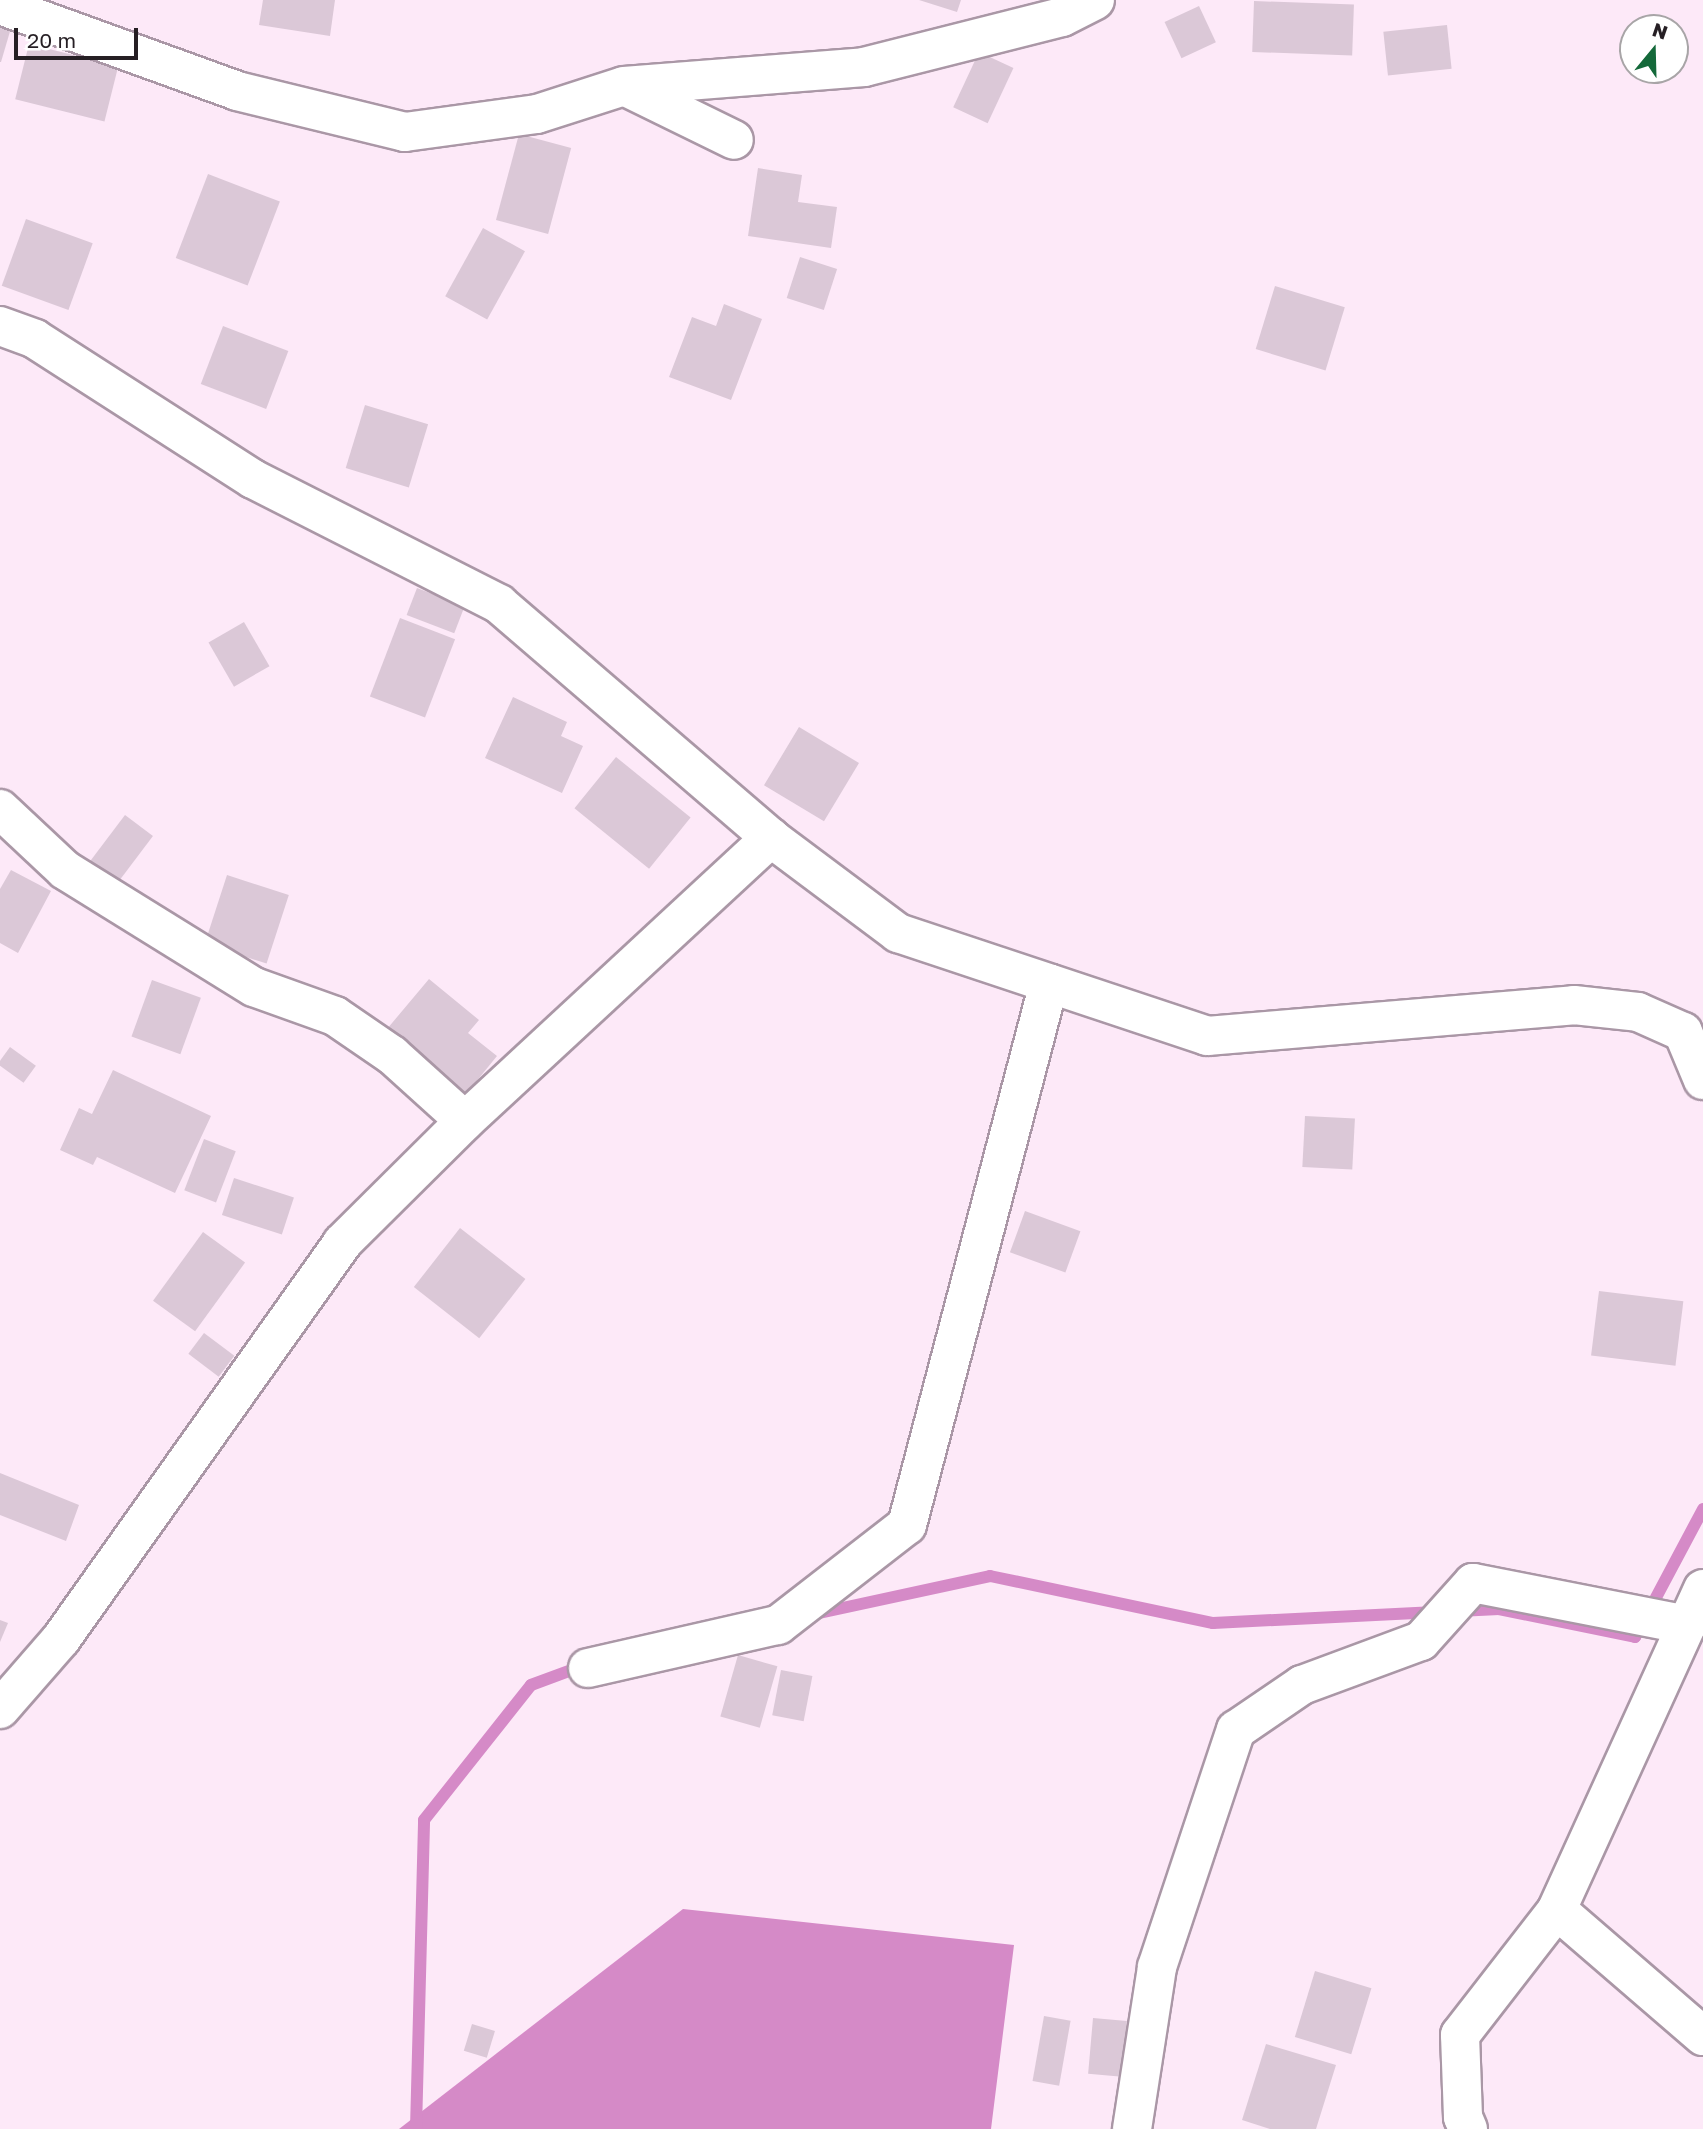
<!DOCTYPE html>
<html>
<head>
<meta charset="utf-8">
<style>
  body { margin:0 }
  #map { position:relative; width:1703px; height:2129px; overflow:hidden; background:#fde9f8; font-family:"Golos Text",sans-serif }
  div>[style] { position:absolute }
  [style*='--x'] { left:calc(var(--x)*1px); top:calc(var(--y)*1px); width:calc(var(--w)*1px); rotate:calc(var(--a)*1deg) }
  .water>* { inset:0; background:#d58ac7 }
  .stream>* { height:12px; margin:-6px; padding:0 6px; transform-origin:6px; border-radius:6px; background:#d58ac7 }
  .building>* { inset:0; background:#dbc8d7; transform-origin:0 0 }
  .roads { filter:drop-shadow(2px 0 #aa97a6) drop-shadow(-2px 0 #aa97a6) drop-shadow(0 2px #aa97a6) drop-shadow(0 -2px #aa97a6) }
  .street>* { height:38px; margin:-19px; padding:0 19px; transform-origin:19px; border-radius:19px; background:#fff }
  .secondary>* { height:38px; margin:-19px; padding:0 19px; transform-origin:19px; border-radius:19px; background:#fff }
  span { translate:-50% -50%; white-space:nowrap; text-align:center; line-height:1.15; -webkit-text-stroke:7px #fff; paint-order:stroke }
  .north { position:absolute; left:1619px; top:14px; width:70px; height:70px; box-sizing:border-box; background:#fff; border:2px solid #a8a5a7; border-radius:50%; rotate:19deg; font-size:19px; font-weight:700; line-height:28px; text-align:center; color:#261f24 }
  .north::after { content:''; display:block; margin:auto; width:24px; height:32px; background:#14693a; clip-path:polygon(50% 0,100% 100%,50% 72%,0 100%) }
  .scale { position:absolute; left:14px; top:28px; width:124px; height:32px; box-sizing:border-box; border:4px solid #261f24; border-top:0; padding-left:9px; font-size:21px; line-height:24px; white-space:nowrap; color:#261f24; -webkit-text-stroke:5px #fff; paint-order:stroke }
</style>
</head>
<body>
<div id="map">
  <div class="water">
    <i style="clip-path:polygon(683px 1909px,1014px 1945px,991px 2129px,399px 2129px)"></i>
  </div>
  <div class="stream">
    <i style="--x:1458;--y:1611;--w:41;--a:-2.8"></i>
    <i style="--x:1499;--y:1609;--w:139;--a:11.6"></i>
    <i style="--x:1635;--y:1637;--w:145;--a:-62"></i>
    <i style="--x:810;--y:1615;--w:184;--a:-12.2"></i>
    <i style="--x:990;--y:1576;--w:228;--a:11.9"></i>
    <i style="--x:1213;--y:1623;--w:223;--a:-2.8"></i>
    <i style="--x:416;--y:2129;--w:309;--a:-88.5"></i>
    <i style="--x:424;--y:1820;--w:172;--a:-51.6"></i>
    <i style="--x:531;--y:1685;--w:58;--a:-20.3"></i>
  </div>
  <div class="building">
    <i style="clip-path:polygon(263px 0,335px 0,330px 36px,259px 25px)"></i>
    <i style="clip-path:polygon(919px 0,961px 0,957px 12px)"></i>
    <i style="left:1254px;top:1px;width:100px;height:51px;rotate:2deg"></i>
    <i style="left:1199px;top:6px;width:40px;height:38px;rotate:65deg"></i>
    <i style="clip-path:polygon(0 25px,11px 28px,1px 62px,0 62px)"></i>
    <i style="left:1447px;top:25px;width:44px;height:64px;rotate:84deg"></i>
    <i style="left:29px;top:44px;width:92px;height:57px;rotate:14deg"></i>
    <i style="left:979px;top:52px;width:38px;height:61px;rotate:25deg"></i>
    <i style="left:519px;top:134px;width:54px;height:89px;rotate:15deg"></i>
    <i style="clip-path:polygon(758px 168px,802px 175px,798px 202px,837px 207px,831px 248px,748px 236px)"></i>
    <i style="left:208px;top:174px;width:77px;height:90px;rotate:21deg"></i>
    <i style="left:26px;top:219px;width:71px;height:71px;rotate:20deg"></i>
    <i style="left:483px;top:228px;width:48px;height:78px;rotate:29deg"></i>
    <i style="left:800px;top:257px;width:39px;height:43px;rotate:18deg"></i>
    <i style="left:1275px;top:286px;width:73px;height:66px;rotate:17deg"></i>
    <i style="clip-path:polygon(724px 304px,762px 319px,731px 400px,669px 377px,692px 317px,716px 326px)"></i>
    <i style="left:223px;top:326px;width:70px;height:62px;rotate:21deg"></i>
    <i style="left:365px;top:405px;width:66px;height:66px;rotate:17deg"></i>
    <i style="left:417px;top:588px;width:51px;height:29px;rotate:21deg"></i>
    <i style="left:400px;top:618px;width:59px;height:84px;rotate:21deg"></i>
    <i style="left:244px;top:622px;width:51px;height:41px;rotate:60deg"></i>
    <i style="clip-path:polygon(513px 697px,567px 722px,561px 736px,583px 746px,562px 793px,485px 758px)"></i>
    <i style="left:799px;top:727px;width:70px;height:68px;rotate:31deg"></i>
    <i style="left:616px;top:757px;width:96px;height:66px;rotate:39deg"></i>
    <i style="left:125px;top:815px;width:35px;height:68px;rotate:37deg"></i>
    <i style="clip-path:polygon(11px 870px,51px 891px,18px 953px,0 943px,0 889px)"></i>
    <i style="left:227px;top:875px;width:65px;height:72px;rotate:18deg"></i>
    <i style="clip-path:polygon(429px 979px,479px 1020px,468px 1033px,497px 1056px,466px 1094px,387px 1029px)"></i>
    <i style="left:152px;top:980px;width:52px;height:60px;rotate:20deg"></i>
    <i style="left:10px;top:1047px;width:32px;height:21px;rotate:36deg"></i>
    <i style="clip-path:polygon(113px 1070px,211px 1116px,175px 1193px,97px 1157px,93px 1165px,60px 1150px,79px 1108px,92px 1114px)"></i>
    <i style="left:1305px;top:1116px;width:50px;height:51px;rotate:3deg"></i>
    <i style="left:204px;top:1139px;width:34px;height:55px;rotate:21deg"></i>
    <i style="left:234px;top:1178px;width:63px;height:39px;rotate:18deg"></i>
    <i style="left:1025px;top:1211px;width:59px;height:44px;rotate:20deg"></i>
    <i style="left:460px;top:1228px;width:83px;height:75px;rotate:38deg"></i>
    <i style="left:203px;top:1232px;width:52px;height:85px;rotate:36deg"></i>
    <i style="left:1599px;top:1291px;width:85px;height:65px;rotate:7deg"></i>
    <i style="left:204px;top:1333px;width:38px;height:26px;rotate:37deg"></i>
    <i style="clip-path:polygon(0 1473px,79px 1505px,66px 1541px,0 1515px)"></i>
    <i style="clip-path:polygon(0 1620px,8px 1623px,0 1642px)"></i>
    <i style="left:738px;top:1655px;width:41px;height:64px;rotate:16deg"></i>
    <i style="left:781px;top:1670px;width:32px;height:46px;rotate:11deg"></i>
    <i style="left:1315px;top:1971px;width:59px;height:69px;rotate:17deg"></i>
    <i style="left:1044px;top:2016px;width:27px;height:66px;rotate:10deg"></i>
    <i style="left:1093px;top:2018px;width:34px;height:56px;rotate:5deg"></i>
    <i style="left:472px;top:2024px;width:24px;height:28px;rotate:17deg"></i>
    <i style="clip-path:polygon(1266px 2044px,1336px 2065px,1316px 2129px,1270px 2129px,1242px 2120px)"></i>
  </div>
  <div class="roads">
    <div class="street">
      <i style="--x:0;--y:5;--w:252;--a:19.9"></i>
      <i style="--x:237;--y:91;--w:173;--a:13.7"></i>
      <i style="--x:405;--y:132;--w:133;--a:-7.8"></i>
      <i style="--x:537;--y:114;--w:91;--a:-17.8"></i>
      <i style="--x:624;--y:86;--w:241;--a:-4.5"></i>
      <i style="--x:864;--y:67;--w:204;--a:-14.2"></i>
      <i style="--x:1062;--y:17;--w:37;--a:-27"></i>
      <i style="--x:626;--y:87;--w:120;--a:26.1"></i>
      <i style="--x:0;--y:809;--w:89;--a:43.2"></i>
      <i style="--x:65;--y:870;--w:222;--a:31.8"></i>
      <i style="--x:254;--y:987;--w:86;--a:19.7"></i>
      <i style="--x:335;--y:1016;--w:69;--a:34.4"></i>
      <i style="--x:392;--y:1055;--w:98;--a:42.1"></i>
      <i style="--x:588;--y:1668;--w:195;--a:-12.8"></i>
      <i style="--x:778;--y:1625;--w:163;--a:-37.8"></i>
      <i style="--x:907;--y:1525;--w:560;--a:-75.32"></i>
      <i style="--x:0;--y:1709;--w:93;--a:-48.9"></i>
      <i style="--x:61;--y:1639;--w:486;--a:-54.6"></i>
      <i style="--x:342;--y:1243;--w:173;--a:-44.8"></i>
      <i style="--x:465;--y:1121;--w:417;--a:-42.8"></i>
      <i style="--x:1132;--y:2129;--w:164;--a:-81.2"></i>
      <i style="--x:1157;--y:1967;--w:250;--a:-71.6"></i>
      <i style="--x:1236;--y:1730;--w:80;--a:-34.3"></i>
      <i style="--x:1302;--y:1685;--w:127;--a:-20.3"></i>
      <i style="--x:1421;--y:1641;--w:78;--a:-48.1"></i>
      <i style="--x:1473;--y:1583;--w:218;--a:11.1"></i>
      <i style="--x:1468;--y:2129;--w:13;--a:-113"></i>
      <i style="--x:1463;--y:2117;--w:82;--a:-92.1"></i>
      <i style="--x:1460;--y:2035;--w:158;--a:-52.2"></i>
    </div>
    <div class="secondary">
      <i style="--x:0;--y:326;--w:37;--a:20"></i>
      <i style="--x:35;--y:339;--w:259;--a:32.7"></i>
      <i style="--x:253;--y:479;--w:276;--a:26.9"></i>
      <i style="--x:499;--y:604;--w:359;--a:40.7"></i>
      <i style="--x:771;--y:838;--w:159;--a:36.8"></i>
      <i style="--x:898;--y:933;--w:326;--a:18.4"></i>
      <i style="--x:1207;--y:1036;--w:368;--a:-4.8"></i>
      <i style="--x:1574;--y:1005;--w:64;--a:6.2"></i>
      <i style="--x:1638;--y:1012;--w:49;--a:24"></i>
      <i style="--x:1683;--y:1032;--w:52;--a:67.4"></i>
      <i style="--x:1703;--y:1589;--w:353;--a:114.5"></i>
      <i style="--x:1557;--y:1910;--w:193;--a:40.8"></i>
    </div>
  </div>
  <div class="north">N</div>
  <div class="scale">20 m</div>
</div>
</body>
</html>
